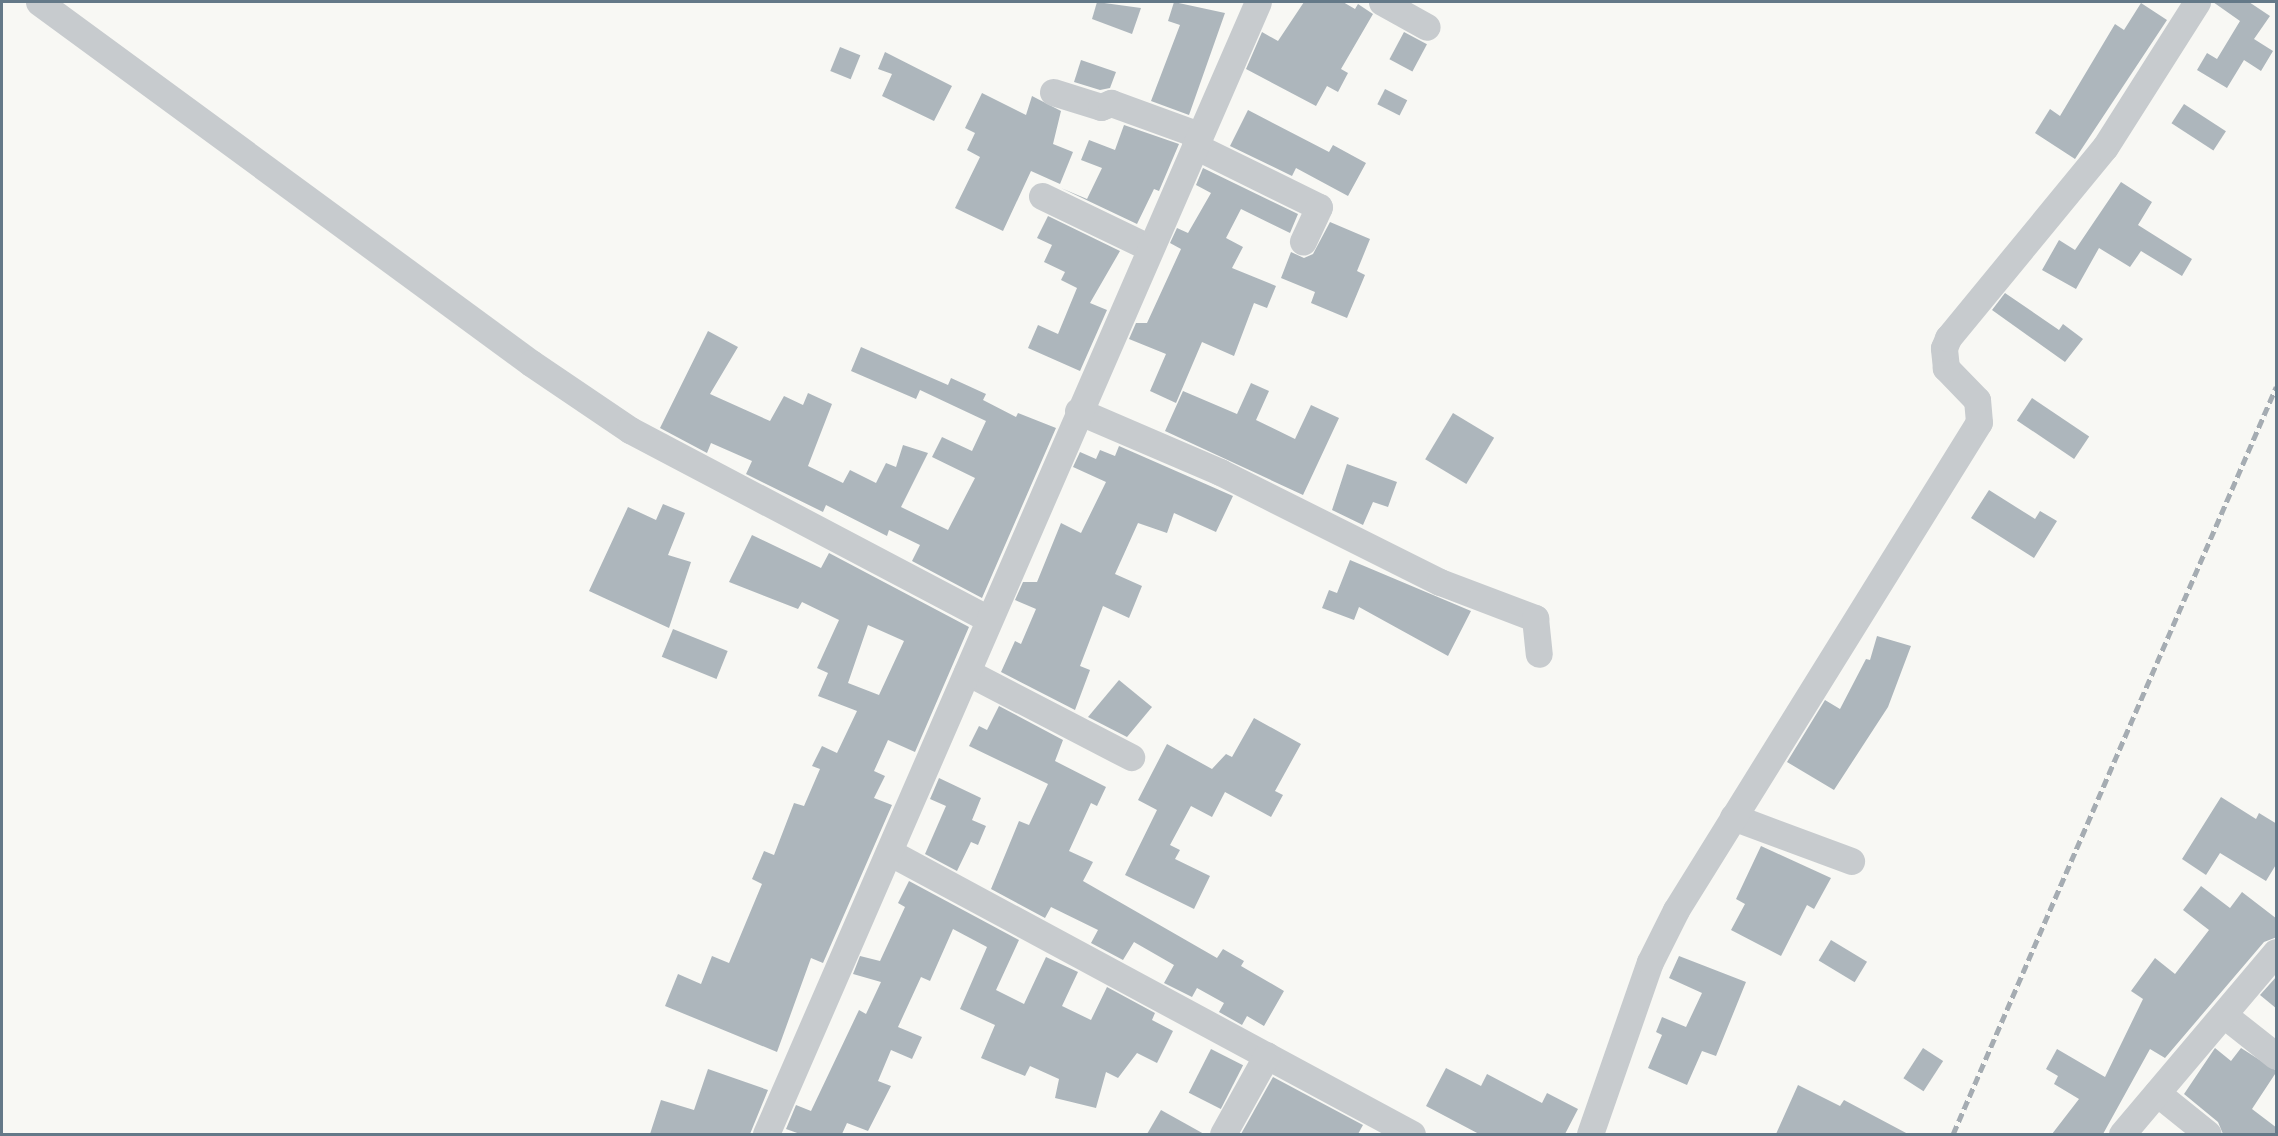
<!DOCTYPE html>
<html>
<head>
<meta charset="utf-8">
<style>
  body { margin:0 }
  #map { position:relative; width:2278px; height:1136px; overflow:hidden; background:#f8f8f4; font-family:Montserrat,sans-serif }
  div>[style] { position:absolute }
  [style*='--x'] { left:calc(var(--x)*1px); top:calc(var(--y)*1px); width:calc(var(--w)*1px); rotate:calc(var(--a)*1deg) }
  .building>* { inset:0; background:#adb6bc; transform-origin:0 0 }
  .minor>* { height:27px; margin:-13.5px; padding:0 13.5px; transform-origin:13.5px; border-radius:13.5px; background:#c7cbce }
  .rail>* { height:4.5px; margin-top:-2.25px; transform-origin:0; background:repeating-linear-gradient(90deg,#a5acb2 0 9px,transparent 0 13.5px) }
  span { translate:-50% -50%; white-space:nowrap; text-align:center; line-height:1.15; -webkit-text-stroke:6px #fff; paint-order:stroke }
  .frame { position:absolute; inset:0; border:3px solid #647988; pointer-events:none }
</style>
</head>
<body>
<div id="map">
  <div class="building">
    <i style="clip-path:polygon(1097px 2px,1141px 8px,1132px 34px,1092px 19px)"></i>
    <i style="clip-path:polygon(1174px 2px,1225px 13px,1189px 115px,1151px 101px,1180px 25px,1168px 21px)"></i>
    <i style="clip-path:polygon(1304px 2px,1343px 2px,1355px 9px,1358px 4px,1373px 14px,1341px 69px,1348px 73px,1338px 92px,1327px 86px,1316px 106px,1246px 69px,1262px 32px,1278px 41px)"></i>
    <i style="clip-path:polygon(2213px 2px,2249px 2px,2270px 16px,2254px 39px,2273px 51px,2261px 71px,2244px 60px,2227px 88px,2197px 70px,2207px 53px,2217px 59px,2240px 21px)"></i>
    <i style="clip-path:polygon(2141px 3px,2167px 20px,2075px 159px,2035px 133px,2050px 109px,2060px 116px,2115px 24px,2124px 30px)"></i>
    <i style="left:1404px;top:32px;width:26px;height:31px;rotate:28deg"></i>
    <i style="left:840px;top:47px;width:22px;height:26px;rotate:22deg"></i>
    <i style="clip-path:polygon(885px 52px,952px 86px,934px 121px,882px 96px,892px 74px,878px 69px)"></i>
    <i style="clip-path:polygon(1081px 60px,1116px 72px,1110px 88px,1100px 90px,1074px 82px)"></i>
    <i style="left:1385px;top:89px;width:25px;height:17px;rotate:27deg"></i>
    <i style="clip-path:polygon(982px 93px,1026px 115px,1032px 96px,1061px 111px,1053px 144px,1073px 152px,1060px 184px,1031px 171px,1003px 231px,955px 208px,980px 157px,967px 150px,975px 133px,965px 128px)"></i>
    <i style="left:2184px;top:104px;width:50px;height:23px;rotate:33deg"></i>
    <i style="clip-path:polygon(1248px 110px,1329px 152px,1333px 145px,1366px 163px,1348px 196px,1296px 168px,1292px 176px,1230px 146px)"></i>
    <i style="clip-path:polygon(1124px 125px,1179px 144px,1159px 191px,1154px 189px,1137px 224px,1061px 188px,1087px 199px,1102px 168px,1081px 160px,1089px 140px,1115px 150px)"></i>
    <i style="clip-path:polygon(1203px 168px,1298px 214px,1290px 233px,1241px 209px,1226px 238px,1243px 247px,1232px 268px,1276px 286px,1267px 308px,1254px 303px,1234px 356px,1202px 342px,1176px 403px,1150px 391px,1166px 354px,1129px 339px,1136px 323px,1147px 323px,1181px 249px,1170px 243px,1177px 228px,1188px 233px,1211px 193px,1196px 185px)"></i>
    <i style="clip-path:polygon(2121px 182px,2152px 202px,2138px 225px,2192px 259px,2182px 276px,2141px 251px,2130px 267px,2099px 248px,2076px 289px,2042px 270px,2059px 240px,2075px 250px)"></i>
    <i style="clip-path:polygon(1048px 216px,1120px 251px,1090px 303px,1107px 310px,1080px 371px,1028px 348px,1038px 325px,1058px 334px,1077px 288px,1061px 280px,1065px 272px,1044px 262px,1052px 245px,1037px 238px)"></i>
    <i style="clip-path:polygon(1330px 222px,1370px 239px,1357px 271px,1365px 275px,1347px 318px,1311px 303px,1315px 292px,1281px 278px,1291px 252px,1304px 258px,1313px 254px)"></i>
    <i style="clip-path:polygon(2005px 293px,2059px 330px,2063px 324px,2083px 339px,2065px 362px,1992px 310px)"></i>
    <i style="clip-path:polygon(708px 331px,738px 347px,710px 394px,770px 421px,784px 396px,803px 405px,808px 393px,832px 404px,808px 466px,843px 483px,850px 470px,876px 483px,886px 463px,896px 467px,903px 445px,928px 453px,901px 507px,948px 530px,975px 478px,932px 457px,942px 437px,972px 451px,986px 421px,920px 390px,916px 399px,851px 371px,861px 347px,948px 385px,951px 378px,986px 394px,983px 400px,1016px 417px,1018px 413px,1056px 428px,982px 598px,912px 561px,920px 545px,889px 530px,887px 536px,826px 505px,823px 512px,746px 474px,752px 461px,711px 443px,707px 453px,660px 428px)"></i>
    <i style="clip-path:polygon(1251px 383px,1269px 391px,1256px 420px,1295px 439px,1311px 405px,1339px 418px,1303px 495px,1165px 431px,1183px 391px,1237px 414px)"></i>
    <i style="left:2032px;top:398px;width:69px;height:27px;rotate:34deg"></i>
    <i style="left:1453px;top:413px;width:48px;height:54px;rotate:31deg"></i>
    <i style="clip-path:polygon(1119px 446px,1233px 496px,1216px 532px,1174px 513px,1167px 533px,1138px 523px,1115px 574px,1142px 586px,1129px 618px,1103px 606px,1080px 666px,1090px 670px,1075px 710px,1001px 672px,1015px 641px,1021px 644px,1036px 609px,1015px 600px,1023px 582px,1037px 582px,1061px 523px,1081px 533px,1106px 482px,1073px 467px,1080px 452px,1096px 459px,1100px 450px,1115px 456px)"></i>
    <i style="clip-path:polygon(1347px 464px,1397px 482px,1388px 507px,1373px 502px,1363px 525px,1332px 510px)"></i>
    <i style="clip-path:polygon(1989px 490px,2035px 519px,2040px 511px,2057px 521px,2034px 558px,1971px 518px)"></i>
    <i style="clip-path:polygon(663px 504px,685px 513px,668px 555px,691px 562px,669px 628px,589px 591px,628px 507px,656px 520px)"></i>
    <i style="clip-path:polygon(evenodd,752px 535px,821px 568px,829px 553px,969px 627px,915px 752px,888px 740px,874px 771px,885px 776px,874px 798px,892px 805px,823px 963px,811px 958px,777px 1052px,665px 1006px,678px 974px,701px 984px,712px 956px,729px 963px,762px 884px,752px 879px,764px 851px,774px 855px,794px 803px,804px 806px,820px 769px,812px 766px,822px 746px,837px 753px,857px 711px,818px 696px,828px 673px,817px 668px,839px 620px,802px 602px,798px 609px,729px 582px,752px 535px,868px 625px,904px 641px,879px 695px,848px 683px,868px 625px)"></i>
    <i style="clip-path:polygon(1350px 560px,1471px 611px,1448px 656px,1359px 607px,1354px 620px,1322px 608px,1329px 590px,1337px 593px)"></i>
    <i style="left:673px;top:629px;width:59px;height:30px;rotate:22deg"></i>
    <i style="clip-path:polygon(1877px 636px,1911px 646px,1888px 707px,1834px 790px,1787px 762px,1825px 700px,1840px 709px,1866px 659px,1870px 660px)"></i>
    <i style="clip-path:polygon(1119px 680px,1152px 707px,1127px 737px,1088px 717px)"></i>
    <i style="clip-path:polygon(999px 706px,1063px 740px,1055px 761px,1106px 787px,1097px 806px,1091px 803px,1069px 851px,1093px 862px,1083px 881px,1217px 958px,1223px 949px,1244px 961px,1241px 966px,1284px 991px,1264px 1026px,1247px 1016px,1242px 1025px,1219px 1012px,1224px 1003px,1197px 988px,1192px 997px,1164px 983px,1174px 965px,1134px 942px,1123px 960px,1091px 943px,1098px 930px,1051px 907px,1045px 918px,991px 889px,1019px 821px,1029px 825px,1048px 784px,969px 746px,979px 726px,987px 730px)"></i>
    <i style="clip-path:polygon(1254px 718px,1301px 744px,1275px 791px,1283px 795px,1271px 817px,1225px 792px,1212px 817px,1191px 806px,1170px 845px,1180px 850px,1175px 859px,1210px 876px,1194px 909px,1125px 875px,1157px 810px,1138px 800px,1167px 744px,1212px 769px,1226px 754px,1232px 757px)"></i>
    <i style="clip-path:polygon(939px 778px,981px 798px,972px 820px,986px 826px,978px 845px,971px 842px,957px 871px,925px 854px,946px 806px,930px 799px)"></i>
    <i style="clip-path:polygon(2221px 797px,2256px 819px,2259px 813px,2277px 824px,2277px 863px,2266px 881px,2220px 853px,2206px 875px,2182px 859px)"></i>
    <i style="clip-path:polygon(1761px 846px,1831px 878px,1814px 909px,1807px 905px,1781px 956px,1731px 930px,1745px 904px,1736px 899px)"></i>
    <i style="clip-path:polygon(909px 881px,1019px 940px,996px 990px,1024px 1004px,1046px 957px,1078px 972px,1062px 1006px,1091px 1020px,1107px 987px,1155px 1013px,1152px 1020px,1173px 1031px,1157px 1063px,1137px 1053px,1118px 1078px,1106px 1072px,1096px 1108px,1055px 1098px,1059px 1079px,1030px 1066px,1025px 1076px,981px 1058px,995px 1025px,960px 1009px,987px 947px,953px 929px,930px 981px,921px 977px,898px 1027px,922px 1037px,912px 1059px,891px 1050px,878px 1081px,891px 1086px,868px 1131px,847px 1123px,842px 1134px,800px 1134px,786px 1129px,796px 1105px,811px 1111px,859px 1010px,866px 1014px,881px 982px,853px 974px,860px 956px,880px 961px,905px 907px,898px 903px)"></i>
    <i style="clip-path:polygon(2201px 886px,2230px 908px,2242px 892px,2277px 919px,2277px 937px,2264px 942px,2165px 1058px,2150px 1049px,2103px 1134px,2052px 1134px,2079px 1099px,2054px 1084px,2058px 1076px,2046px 1069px,2057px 1049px,2105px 1077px,2143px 999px,2131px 991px,2155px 958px,2175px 974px,2209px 930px,2183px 910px)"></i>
    <i style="left:1831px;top:940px;width:42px;height:24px;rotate:31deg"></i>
    <i style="clip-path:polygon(1679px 956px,1746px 982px,1716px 1056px,1702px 1051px,1687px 1085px,1648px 1068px,1662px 1035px,1656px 1032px,1662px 1017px,1686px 1027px,1702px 993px,1669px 978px)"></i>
    <i style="clip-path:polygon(2277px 976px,2277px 1009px,2260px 995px)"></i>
    <i style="left:1923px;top:1048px;width:24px;height:36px;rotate:33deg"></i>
    <i style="clip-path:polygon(2215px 1048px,2231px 1061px,2241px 1048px,2277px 1071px,2252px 1109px,2277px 1128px,2277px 1134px,2223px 1134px,2218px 1122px,2184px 1094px)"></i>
    <i style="left:1211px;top:1049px;width:36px;height:49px;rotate:27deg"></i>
    <i style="clip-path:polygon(1446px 1068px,1481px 1086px,1487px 1074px,1542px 1103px,1547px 1093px,1578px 1109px,1565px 1134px,1479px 1134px,1426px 1106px)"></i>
    <i style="clip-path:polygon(708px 1069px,768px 1090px,750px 1134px,650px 1134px,661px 1100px,694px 1110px)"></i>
    <i style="clip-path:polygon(1273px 1077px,1363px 1125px,1358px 1134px,1241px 1134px)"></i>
    <i style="clip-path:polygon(1798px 1085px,1840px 1106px,1844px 1100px,1908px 1134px,1776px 1134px)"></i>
    <i style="clip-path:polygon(1161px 1110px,1204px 1134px,1147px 1134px)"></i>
  </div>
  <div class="minor">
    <i style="--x:39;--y:2;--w:610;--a:36.27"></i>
    <i style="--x:531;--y:363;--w:120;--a:34.1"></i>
    <i style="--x:630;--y:430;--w:405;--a:27.8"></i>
    <i style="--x:1382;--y:2;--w:51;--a:29.1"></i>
    <i style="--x:1053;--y:92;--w:50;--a:17.4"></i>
    <i style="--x:1101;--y:107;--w:11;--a:-22"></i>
    <i style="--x:1111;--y:103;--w:94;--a:20"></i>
    <i style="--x:1195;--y:146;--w:138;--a:26.2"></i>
    <i style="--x:1319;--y:207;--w:38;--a:115"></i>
    <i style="--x:1042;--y:196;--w:118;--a:25.7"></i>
    <i style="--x:1078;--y:411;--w:155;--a:23.2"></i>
    <i style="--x:1220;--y:472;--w:246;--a:26.6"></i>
    <i style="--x:1440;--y:582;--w:102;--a:20.8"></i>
    <i style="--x:1535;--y:618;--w:36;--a:84"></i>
    <i style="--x:967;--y:672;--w:185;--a:27.4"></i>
    <i style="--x:1733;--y:817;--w:126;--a:20.4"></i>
    <i style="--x:889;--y:852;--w:594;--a:28.33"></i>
    <i style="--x:2224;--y:1015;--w:66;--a:38.3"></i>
    <i style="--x:2157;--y:1093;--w:65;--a:38.8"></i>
    <i style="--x:766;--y:1134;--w:1234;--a:-66.51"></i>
    <i style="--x:1223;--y:1134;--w:90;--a:-60.9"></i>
    <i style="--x:1590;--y:1134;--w:182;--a:-70.8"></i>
    <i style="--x:1650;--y:962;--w:58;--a:-63.4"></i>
    <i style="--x:1676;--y:910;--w:574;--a:-58.16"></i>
    <i style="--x:1979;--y:422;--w:22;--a:-95"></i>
    <i style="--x:1977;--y:400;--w:45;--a:-134.1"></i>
    <i style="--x:1946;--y:368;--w:20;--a:-96"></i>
    <i style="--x:1944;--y:348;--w:11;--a:-68"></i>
    <i style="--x:1948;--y:338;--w:247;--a:-50.6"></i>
    <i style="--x:2105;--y:147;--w:172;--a:-57.6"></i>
    <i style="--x:2122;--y:1134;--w:238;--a:-49.8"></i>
  </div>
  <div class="rail">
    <i style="--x:1953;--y:1134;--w:814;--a:-66.62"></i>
  </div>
  <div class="frame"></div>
</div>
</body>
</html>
